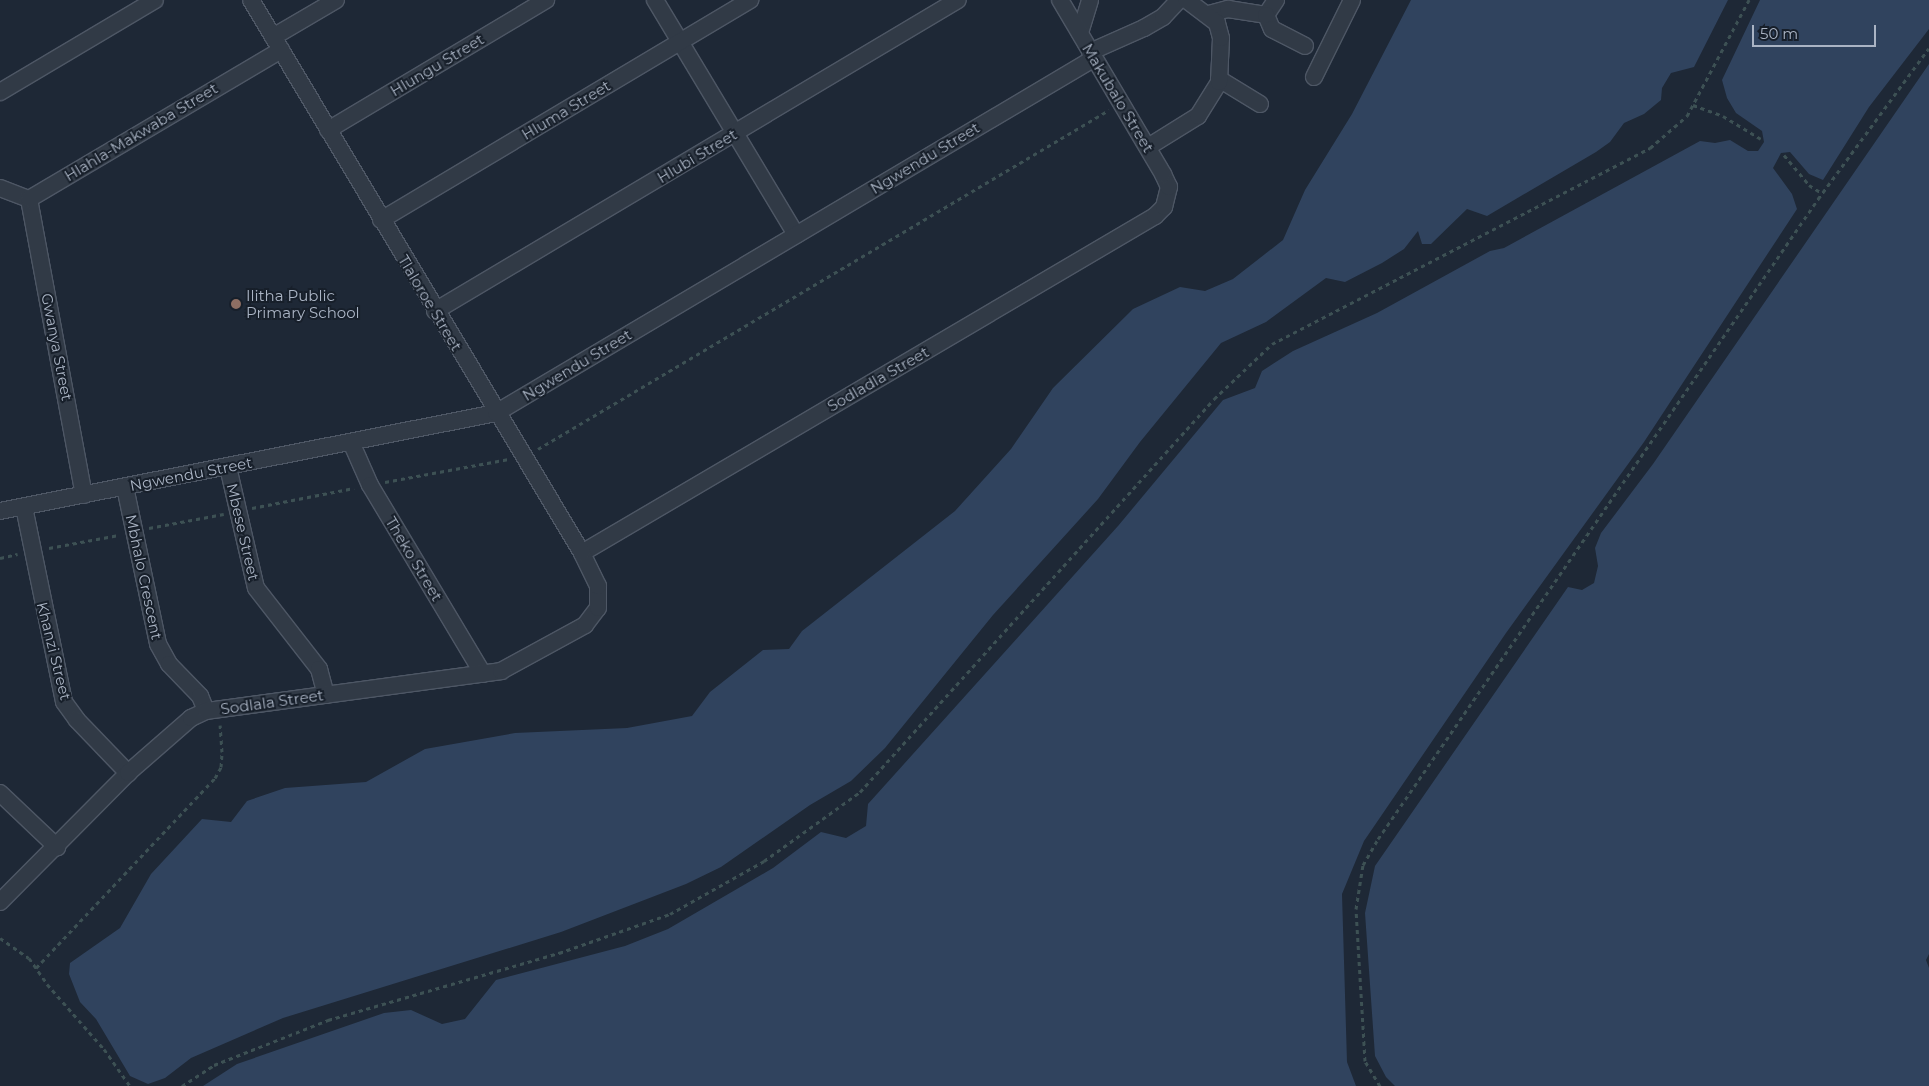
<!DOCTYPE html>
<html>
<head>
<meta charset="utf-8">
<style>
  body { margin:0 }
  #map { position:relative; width:1929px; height:1086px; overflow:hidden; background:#1e2836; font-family:Montserrat,sans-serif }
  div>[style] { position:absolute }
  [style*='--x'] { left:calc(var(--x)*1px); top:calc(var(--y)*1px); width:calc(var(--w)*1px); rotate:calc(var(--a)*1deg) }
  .water>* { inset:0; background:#30435e }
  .path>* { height:3px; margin-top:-1.5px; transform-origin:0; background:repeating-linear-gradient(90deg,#3d5154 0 4px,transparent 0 8px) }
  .roads { filter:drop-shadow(1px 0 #4e5765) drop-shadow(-1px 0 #4e5765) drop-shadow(0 1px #4e5765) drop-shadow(0 -1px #4e5765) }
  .minor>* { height:16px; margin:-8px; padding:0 8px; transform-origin:8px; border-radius:8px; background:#313a46 }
  .dots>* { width:14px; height:14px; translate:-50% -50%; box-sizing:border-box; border:2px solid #171f2a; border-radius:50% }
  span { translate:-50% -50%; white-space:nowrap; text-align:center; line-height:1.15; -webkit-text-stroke:4px #171f2a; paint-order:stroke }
  .street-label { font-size:15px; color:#aab4c4 }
  .poi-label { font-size:15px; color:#aab4c4 }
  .left { translate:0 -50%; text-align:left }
  .scale { position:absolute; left:1752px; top:25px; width:124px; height:22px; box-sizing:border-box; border:2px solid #aab4c4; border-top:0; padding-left:6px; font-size:15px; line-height:18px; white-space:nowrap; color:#aab4c4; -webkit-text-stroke:4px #171f2a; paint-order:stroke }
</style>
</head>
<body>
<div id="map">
  <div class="water">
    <i style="clip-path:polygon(1411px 0,1728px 0,1694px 67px,1671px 73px,1662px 88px,1661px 100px,1644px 114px,1624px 123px,1610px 142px,1596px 152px,1487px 216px,1467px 209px,1431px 244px,1422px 244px,1418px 231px,1404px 249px,1382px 263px,1345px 282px,1326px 278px,1266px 322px,1221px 343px,1140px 442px,1098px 499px,993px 615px,885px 748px,851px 781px,810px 805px,721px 867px,686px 884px,561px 932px,283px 1018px,191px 1058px,165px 1078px,148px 1084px,130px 1076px,96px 1019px,80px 1002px,69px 974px,70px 963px,120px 928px,151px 874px,202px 819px,231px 822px,247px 801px,285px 788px,366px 782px,425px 749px,515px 733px,627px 728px,692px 716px,710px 692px,763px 650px,789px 649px,802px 631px,955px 511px,1011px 449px,1053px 388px,1133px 309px,1180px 287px,1205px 291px,1233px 279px,1283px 240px,1305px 190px,1352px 114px)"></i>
    <i style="clip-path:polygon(1760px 0,1929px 0,1929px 29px,1869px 107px,1823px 180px,1809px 174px,1790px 152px,1781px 153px,1773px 168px,1792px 194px,1797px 209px,1644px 442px,1506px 633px,1364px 841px,1342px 894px,1347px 1062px,1356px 1086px,203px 1086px,237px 1064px,384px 1013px,411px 1010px,442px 1024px,465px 1019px,496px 980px,625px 946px,668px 929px,773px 868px,821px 832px,846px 838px,866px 826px,868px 804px,1118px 526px,1223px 400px,1255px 388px,1262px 371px,1293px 351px,1377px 313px,1490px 251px,1504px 248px,1700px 141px,1715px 143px,1730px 140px,1748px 151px,1758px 151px,1764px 142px,1762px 131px,1736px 113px,1727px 98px,1722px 80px)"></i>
    <i style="clip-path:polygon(1929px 64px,1929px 954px,1926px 960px,1929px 968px,1929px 1086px,1395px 1086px,1386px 1077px,1375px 1056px,1365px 913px,1375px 866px,1568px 587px,1582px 590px,1594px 583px,1598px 566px,1595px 548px,1601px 533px,1653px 464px)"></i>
  </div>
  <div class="path">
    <i style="--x:1693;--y:105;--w:32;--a:20"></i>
    <i style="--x:1723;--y:116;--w:44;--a:31.2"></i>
    <i style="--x:1784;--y:155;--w:39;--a:50"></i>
    <i style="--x:1809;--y:185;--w:15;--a:32"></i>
    <i style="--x:538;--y:449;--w:664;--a:-30.7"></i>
    <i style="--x:385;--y:482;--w:126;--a:-10.5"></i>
    <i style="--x:252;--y:508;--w:104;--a:-11.1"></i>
    <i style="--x:149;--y:528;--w:76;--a:-10.6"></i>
    <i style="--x:49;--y:548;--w:71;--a:-10.5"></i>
    <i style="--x:0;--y:558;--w:18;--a:-13"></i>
    <i style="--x:0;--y:938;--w:35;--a:35"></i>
    <i style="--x:29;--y:958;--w:32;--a:55"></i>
    <i style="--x:47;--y:984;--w:86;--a:48.8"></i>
    <i style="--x:104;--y:1049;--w:45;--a:54.9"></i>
    <i style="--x:36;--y:968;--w:261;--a:-46.7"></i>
    <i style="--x:215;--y:778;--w:13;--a:-61"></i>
    <i style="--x:221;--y:767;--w:15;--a:-86"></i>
    <i style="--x:222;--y:752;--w:27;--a:-94"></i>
    <i style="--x:182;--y:1086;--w:38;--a:-33"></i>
    <i style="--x:214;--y:1065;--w:123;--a:-21.5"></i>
    <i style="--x:328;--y:1020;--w:241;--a:-16.2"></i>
    <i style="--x:559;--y:953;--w:118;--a:-19.4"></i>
    <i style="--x:670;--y:914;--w:108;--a:-29.4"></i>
    <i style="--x:764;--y:861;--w:118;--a:-35.7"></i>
    <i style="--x:860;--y:792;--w:529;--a:-47.99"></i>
    <i style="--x:1214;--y:399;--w:80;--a:-43.5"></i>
    <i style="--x:1272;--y:344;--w:426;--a:-27.4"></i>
    <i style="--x:1650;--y:148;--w:49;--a:-40.9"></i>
    <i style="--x:1687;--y:116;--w:132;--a:-61.9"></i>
    <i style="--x:1380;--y:1086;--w:29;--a:-121"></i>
    <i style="--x:1365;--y:1061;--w:152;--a:-93.4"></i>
    <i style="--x:1356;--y:909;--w:45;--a:-81"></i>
    <i style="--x:1363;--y:865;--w:30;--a:-60"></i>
    <i style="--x:1378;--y:839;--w:777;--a:-55.49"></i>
    <i style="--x:1818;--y:199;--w:187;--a:-53.7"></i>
  </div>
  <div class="roads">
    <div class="minor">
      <i style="--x:655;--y:0;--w:274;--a:59"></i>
      <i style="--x:1209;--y:14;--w:20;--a:-15"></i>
      <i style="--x:1228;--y:9;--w:38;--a:9"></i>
      <i style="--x:1266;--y:15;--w:18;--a:-56"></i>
      <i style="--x:1266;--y:15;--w:15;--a:67"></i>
      <i style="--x:1272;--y:29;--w:37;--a:27"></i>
      <i style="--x:1080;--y:33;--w:34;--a:-73"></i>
      <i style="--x:273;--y:37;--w:73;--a:-30.4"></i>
      <i style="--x:1090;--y:52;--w:59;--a:-24"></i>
      <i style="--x:1144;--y:28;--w:22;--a:-30"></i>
      <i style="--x:1163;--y:17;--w:23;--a:-47"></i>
      <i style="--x:1314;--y:77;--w:86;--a:-63.7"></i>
      <i style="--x:1219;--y:79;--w:48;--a:31.4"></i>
      <i style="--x:0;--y:92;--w:180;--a:-30.7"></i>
      <i style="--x:328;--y:130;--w:254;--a:-30.8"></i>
      <i style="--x:1148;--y:147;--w:59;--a:-31.8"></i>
      <i style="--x:1198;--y:116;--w:40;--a:-58"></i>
      <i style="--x:1219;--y:82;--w:44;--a:-87.4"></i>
      <i style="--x:1221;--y:38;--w:16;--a:-105"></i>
      <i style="--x:1217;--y:23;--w:38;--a:-143"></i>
      <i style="--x:0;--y:188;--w:31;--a:21"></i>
      <i style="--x:29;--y:199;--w:301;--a:79.5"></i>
      <i style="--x:29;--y:199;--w:293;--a:-30.6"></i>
      <i style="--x:381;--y:220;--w:430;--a:-30.8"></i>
      <i style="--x:435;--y:311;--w:608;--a:-30.74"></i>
      <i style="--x:351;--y:442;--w:47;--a:66.2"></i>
      <i style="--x:370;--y:485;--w:220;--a:59.1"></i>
      <i style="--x:228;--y:467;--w:124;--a:77"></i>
      <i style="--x:256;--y:588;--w:103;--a:52.1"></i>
      <i style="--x:319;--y:669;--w:27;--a:75"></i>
      <i style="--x:125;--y:487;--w:160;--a:78.1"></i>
      <i style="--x:158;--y:644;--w:23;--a:61"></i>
      <i style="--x:169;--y:664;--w:45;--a:45.9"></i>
      <i style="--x:200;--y:696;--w:16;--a:68"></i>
      <i style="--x:24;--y:507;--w:199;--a:78.4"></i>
      <i style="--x:64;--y:702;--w:22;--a:54"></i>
      <i style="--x:77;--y:720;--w:74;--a:46.1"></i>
      <i style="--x:0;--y:511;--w:506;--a:-11.18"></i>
      <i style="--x:496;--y:413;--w:694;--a:-30.67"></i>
      <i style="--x:582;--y:553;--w:665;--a:-30.46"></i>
      <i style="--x:1155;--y:216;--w:13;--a:-45"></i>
      <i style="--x:1164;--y:207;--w:21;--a:-76"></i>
      <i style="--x:1169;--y:187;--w:14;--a:-115"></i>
      <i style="--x:1163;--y:174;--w:202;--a:-120.6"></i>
      <i style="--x:0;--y:793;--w:79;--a:43.5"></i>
      <i style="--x:0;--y:902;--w:182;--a:-45.2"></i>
      <i style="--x:128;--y:773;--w:84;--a:-41.1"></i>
      <i style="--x:191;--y:718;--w:17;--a:-25"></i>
      <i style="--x:206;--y:711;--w:298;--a:-7.7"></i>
      <i style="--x:501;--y:671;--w:96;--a:-28.7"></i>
      <i style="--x:585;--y:625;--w:21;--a:-53"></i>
      <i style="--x:598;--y:608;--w:22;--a:-90"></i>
      <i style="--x:598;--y:586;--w:37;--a:-116"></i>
      <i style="--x:582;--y:553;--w:644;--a:-120.9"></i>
    </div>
  </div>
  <div class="dots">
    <i style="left:236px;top:304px;background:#8d6e63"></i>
  </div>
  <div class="street-label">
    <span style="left:437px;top:65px;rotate:-31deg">Hlungu Street</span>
    <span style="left:1118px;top:98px;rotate:59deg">Makubalo Street</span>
    <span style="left:566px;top:110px;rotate:-31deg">Hluma Street</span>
    <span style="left:141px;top:132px;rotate:-31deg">Hlahla-Makwaba Street</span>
    <span style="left:697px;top:156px;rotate:-31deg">Hlubi Street</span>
    <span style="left:925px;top:158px;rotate:-31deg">Ngwendu Street</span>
    <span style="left:430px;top:303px;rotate:59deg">Tlaloroe Street</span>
    <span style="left:57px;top:347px;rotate:79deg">Gwanya Street</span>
    <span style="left:577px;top:365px;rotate:-31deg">Ngwendu Street</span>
    <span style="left:878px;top:379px;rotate:-30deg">Sodladla Street</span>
    <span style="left:191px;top:474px;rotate:-11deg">Ngwendu Street</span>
    <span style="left:243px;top:532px;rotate:77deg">Mbese Street</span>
    <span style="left:414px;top:559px;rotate:59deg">Theko Street</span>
    <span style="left:144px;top:577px;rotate:78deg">Mbhalo Crescent</span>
    <span style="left:54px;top:651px;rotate:76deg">Khanzi Street</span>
    <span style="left:272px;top:702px;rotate:-8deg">Sodlala Street</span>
  </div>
  <div class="poi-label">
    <span class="left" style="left:246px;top:304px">Ilitha Public<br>Primary School</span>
  </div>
  <div class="scale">50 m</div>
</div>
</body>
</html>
